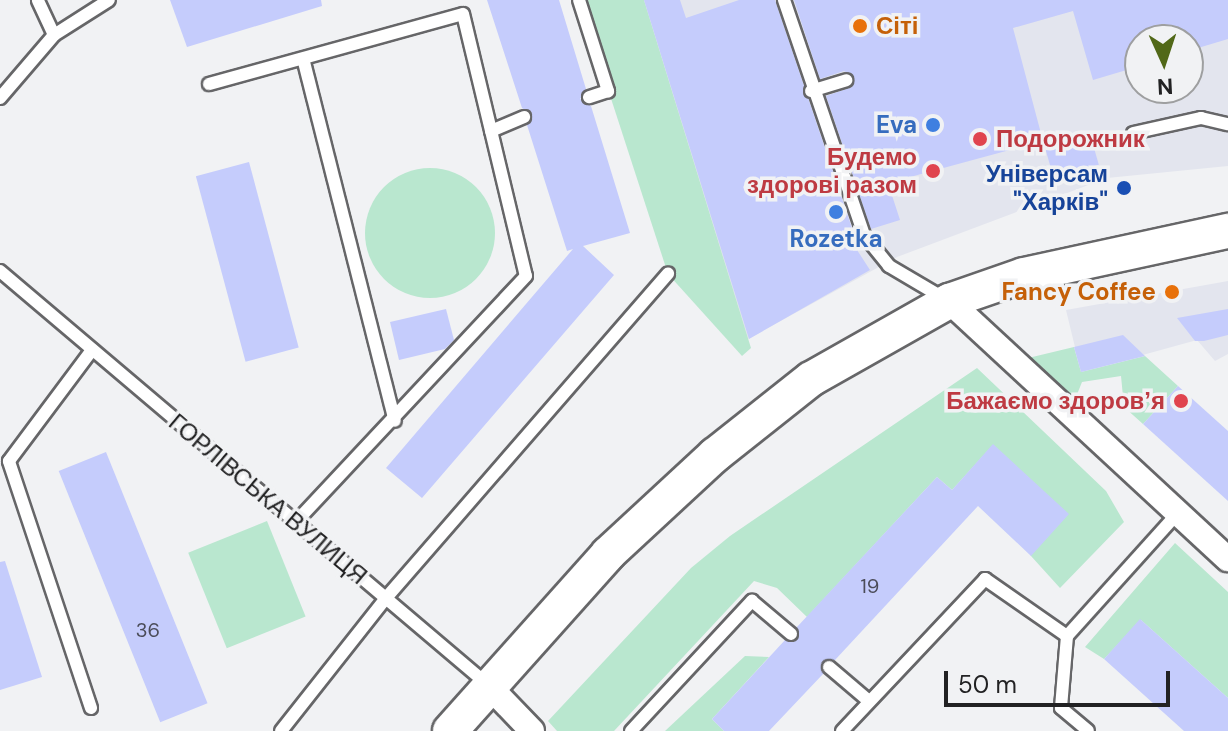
<!DOCTYPE html>
<html>
<head>
<meta charset="utf-8">
<style>
  body { margin:0 }
  #map { position:relative; width:1228px; height:731px; overflow:hidden; background:#f1f2f4; font-family:"DM Sans",sans-serif }
  div>[style] { position:absolute }
  [style*='--x'] { left:calc(var(--x)*1px); top:calc(var(--y)*1px); width:calc(var(--w)*1px); rotate:calc(var(--a)*1deg) }
  .built>* { inset:0; background:#e3e5ee }
  .green>* { inset:0; background:#b9e7cf; transform-origin:0 0 }
  .round { border-radius:50% }
  .building>* { inset:0; background:#c5ccfc; transform-origin:0 0 }
  .roads { filter:drop-shadow(2px 0 #666668) drop-shadow(-2px 0 #666668) drop-shadow(0 2px #666668) drop-shadow(0 -2px #666668) }
  .lane>* { height:12px; margin:-6px; padding:0 6px; transform-origin:6px; border-radius:6px; background:#fff }
  .street>* { height:24px; margin:-12px; padding:0 12px; transform-origin:12px; border-radius:12px; background:#fff }
  .secondary>* { height:34px; margin:-17px; padding:0 17px; transform-origin:17px; border-radius:17px; background:#fff }
  .dots>* { width:22px; height:22px; translate:-50% -50%; box-sizing:border-box; border:4px solid #f1f2f4; border-radius:50% }
  span { translate:-50% -50%; white-space:nowrap; text-align:center; line-height:1.15; -webkit-text-stroke:7px #f1f2f4; paint-order:stroke }
  .number-label { font-size:20px; color:#4b4c59 }
  .number-label span { -webkit-text-stroke-width:0 }
  .food-label { font-size:24px; color:#c56008; font-weight:700 }
  .left { translate:0 -50%; text-align:left }
  .right { translate:-100% -50%; text-align:right }
  .shop-label { font-size:24px; color:#366cbe; font-weight:700 }
  .health-label { font-size:24px; color:#be3a42; font-weight:700 }
  .transit-label { font-size:24px; color:#164399; font-weight:700 }
  .street-label { font-size:24px; color:#222223 }
  .north { position:absolute; left:1124px; top:24px; width:80px; height:80px; box-sizing:border-box; background:#f1f2f4; border:2px solid #9e9fa0; border-radius:50%; rotate:177deg; font-size:22px; font-weight:700; line-height:32px; text-align:center; color:#222223 }
  .north::after { content:''; display:block; margin:auto; width:28px; height:36px; background:#516818; clip-path:polygon(50% 0,100% 100%,50% 72%,0 100%) }
  .scale { position:absolute; left:944px; top:671px; width:226px; height:36px; box-sizing:border-box; border:4px solid #222223; border-top:0; padding-left:10px; font-size:24px; line-height:28px; white-space:nowrap; color:#222223; -webkit-text-stroke:6px #f1f2f4; paint-order:stroke }
</style>
</head>
<body>
<div id="map">
  <div class="built">
    <i style="clip-path:polygon(evenodd,644px 0,1228px 0,1228px 166px,1107px 178px,897px 257px,748px 339px,644px 0,1140px 40px,1188px 40px,1188px 88px,1140px 88px,1140px 40px)"></i>
    <i style="clip-path:polygon(1228px 281px,1228px 354px,1215px 361px,1197px 340px,1081px 372px,1066px 310px)"></i>
  </div>
  <div class="green">
    <i style="clip-path:polygon(579px 0,644px 0,751px 348px,742px 356px,668px 274px)"></i>
    <i class="round" style="left:365px;top:168px;width:130px;height:130px"></i>
    <i style="clip-path:polygon(1074px 347px,1081px 372px,1145px 356px,1178px 386px,1143px 424px,1124px 407px,1121px 376px,1082px 382px,1074px 402px,1024px 359px)"></i>
    <i style="clip-path:polygon(977px 368px,1106px 491px,1124px 522px,1060px 588px,1031px 556px,993px 445px,952px 490px,937px 477px,807px 617px,777px 588px,754px 581px,614px 731px,557px 731px,548px 721px,691px 568px,730px 536px)"></i>
    <i style="left:267px;top:521px;width:103px;height:85px;rotate:68deg"></i>
    <i style="clip-path:polygon(1175px 543px,1228px 592px,1228px 698px,1141px 620px,1104px 659px,1085px 647px)"></i>
    <i style="clip-path:polygon(745px 656px,769px 657px,712px 719px,724px 731px,665px 731px)"></i>
  </div>
  <div class="building">
    <i style="clip-path:polygon(170px 0,321px 0,322px 6px,187px 47px)"></i>
    <i style="clip-path:polygon(487px 0,559px 0,586px 89px,580px 99px,591px 106px,630px 233px,583px 246px,614px 275px,422px 498px,386px 468px,573px 249px,567px 251px,527px 125px,532px 114px,522px 108px)"></i>
    <i style="clip-path:polygon(644px 0,680px 0,686px 18px,739px 0,775px 0,854px 234px,848px 236px,870px 270px,749px 339px)"></i>
    <i style="clip-path:polygon(794px 0,1228px 0,1228px 39px,1188px 51px,1188px 40px,1140px 40px,1140px 66px,1093px 80px,1073px 11px,1013px 28px,1043px 141px,888px 183px,900px 220px,871px 229px,826px 96px,852px 87px,854px 77px,844px 71px,820px 79px)"></i>
    <i style="left:1090px;top:134px;width:32px;height:47px;rotate:74deg"></i>
    <i style="left:249px;top:162px;width:192px;height:55px;rotate:75deg"></i>
    <i style="clip-path:polygon(446px 309px,454px 340px,445px 349px,399px 360px,390px 322px)"></i>
    <i style="clip-path:polygon(1228px 309px,1228px 335px,1204px 341px,1195px 341px,1177px 318px)"></i>
    <i style="clip-path:polygon(1123px 335px,1145px 356px,1081px 372px,1074px 347px)"></i>
    <i style="clip-path:polygon(1178px 386px,1228px 431px,1228px 501px,1143px 424px)"></i>
    <i style="clip-path:polygon(993px 444px,1069px 514px,1031px 556px,978px 506px,835px 660px,823px 661px,823px 674px,769px 731px,724px 731px,712px 719px,785px 640px,797px 640px,797px 627px,937px 477px,952px 490px)"></i>
    <i style="left:106px;top:452px;width:271px;height:51px;rotate:68deg"></i>
    <i style="clip-path:polygon(5px 561px,42px 677px,0 690px,0 562px)"></i>
    <i style="clip-path:polygon(1140px 619px,1228px 698px,1228px 731px,1184px 731px,1104px 659px)"></i>
  </div>
  <div class="roads">
    <div class="lane">
      <i style="--x:579;--y:0;--w:96;--a:72.3"></i>
      <i style="--x:608;--y:91;--w:20;--a:162"></i>
      <i style="--x:784;--y:0;--w:248;--a:71.2"></i>
      <i style="--x:864;--y:235;--w:40;--a:51"></i>
      <i style="--x:889;--y:266;--w:65;--a:30.5"></i>
      <i style="--x:54;--y:35;--w:65;--a:-32.5"></i>
      <i style="--x:304;--y:62;--w:370;--a:75.8"></i>
      <i style="--x:209;--y:84;--w:263;--a:-15.4"></i>
      <i style="--x:463;--y:14;--w:269;--a:76.5"></i>
      <i style="--x:526;--y:276;--w:337;--a:133.1"></i>
      <i style="--x:811;--y:91;--w:37;--a:-17"></i>
      <i style="--x:0;--y:98;--w:83;--a:-49.4"></i>
      <i style="--x:54;--y:35;--w:38;--a:-115"></i>
      <i style="--x:491;--y:131;--w:36;--a:-23"></i>
      <i style="--x:1133;--y:133;--w:70;--a:-12.4"></i>
      <i style="--x:1201;--y:118;--w:28;--a:13"></i>
      <i style="--x:0;--y:271;--w:639;--a:40.3"></i>
      <i style="--x:1067;--y:636;--w:164;--a:-48"></i>
      <i style="--x:829;--y:667;--w:52;--a:40.4"></i>
      <i style="--x:91;--y:708;--w:260;--a:-108.4"></i>
      <i style="--x:9;--y:461;--w:139;--a:-53.2"></i>
      <i style="--x:281;--y:731;--w:169;--a:-51.7"></i>
      <i style="--x:386;--y:598;--w:430;--a:-49"></i>
      <i style="--x:631;--y:731;--w:178;--a:-47.1"></i>
      <i style="--x:752;--y:601;--w:51;--a:40.2"></i>
      <i style="--x:842;--y:731;--w:209;--a:-46.7"></i>
      <i style="--x:985;--y:579;--w:100;--a:34.8"></i>
      <i style="--x:1067;--y:636;--w:72;--a:94.8"></i>
      <i style="--x:1061;--y:708;--w:35;--a:40"></i>
    </div>
    <div class="street">
      <i style="--x:949;--y:301;--w:380;--a:42.8"></i>
      <i style="--x:487;--y:684;--w:65;--a:46.2"></i>
    </div>
    <div class="secondary">
      <i style="--x:450;--y:731;--w:237;--a:-48.2"></i>
      <i style="--x:608;--y:554;--w:146;--a:-42.8"></i>
      <i style="--x:715;--y:455;--w:122;--a:-38.4"></i>
      <i style="--x:811;--y:379;--w:159;--a:-29.5"></i>
      <i style="--x:949;--y:301;--w:79;--a:-19.1"></i>
      <i style="--x:1024;--y:275;--w:209;--a:-12.2"></i>
    </div>
  </div>
  <div class="dots">
    <i style="left:860px;top:26px;background:#e8710a"></i>
    <i style="left:933px;top:125px;background:#3f7fe0"></i>
    <i style="left:980px;top:139px;background:#e0444e"></i>
    <i style="left:933px;top:171px;background:#e0444e"></i>
    <i style="left:1124px;top:188px;background:#1a4fb4"></i>
    <i style="left:836px;top:212px;background:#3f7fe0"></i>
    <i style="left:1172px;top:292px;background:#e8710a"></i>
    <i style="left:1181px;top:401px;background:#e0444e"></i>
  </div>
  <div class="number-label">
    <span style="left:870px;top:586px">19</span>
    <span style="left:148px;top:630px">36</span>
  </div>
  <div class="food-label">
    <span class="left" style="left:876px;top:26px">Сіті</span>
    <span class="right" style="left:1156px;top:292px">Fancy Coffee</span>
  </div>
  <div class="shop-label">
    <span class="right" style="left:917px;top:125px">Eva</span>
    <span style="left:836px;top:239px">Rozetka</span>
  </div>
  <div class="health-label">
    <span class="left" style="left:996px;top:139px">Подорожник</span>
    <span class="right" style="left:917px;top:171px">Будемо<br>здорові разом</span>
    <span class="right" style="left:1165px;top:401px">Бажаємо здоровʼя</span>
  </div>
  <div class="transit-label">
    <span class="right" style="left:1108px;top:188px">Універсам<br>"Харків"</span>
  </div>
  <div class="street-label">
    <span style="left:268px;top:499px;rotate:40deg">ГОРЛІВСЬКА ВУЛИЦЯ</span>
  </div>
  <div class="north">N</div>
  <div class="scale">50 m</div>
</div>
</body>
</html>
